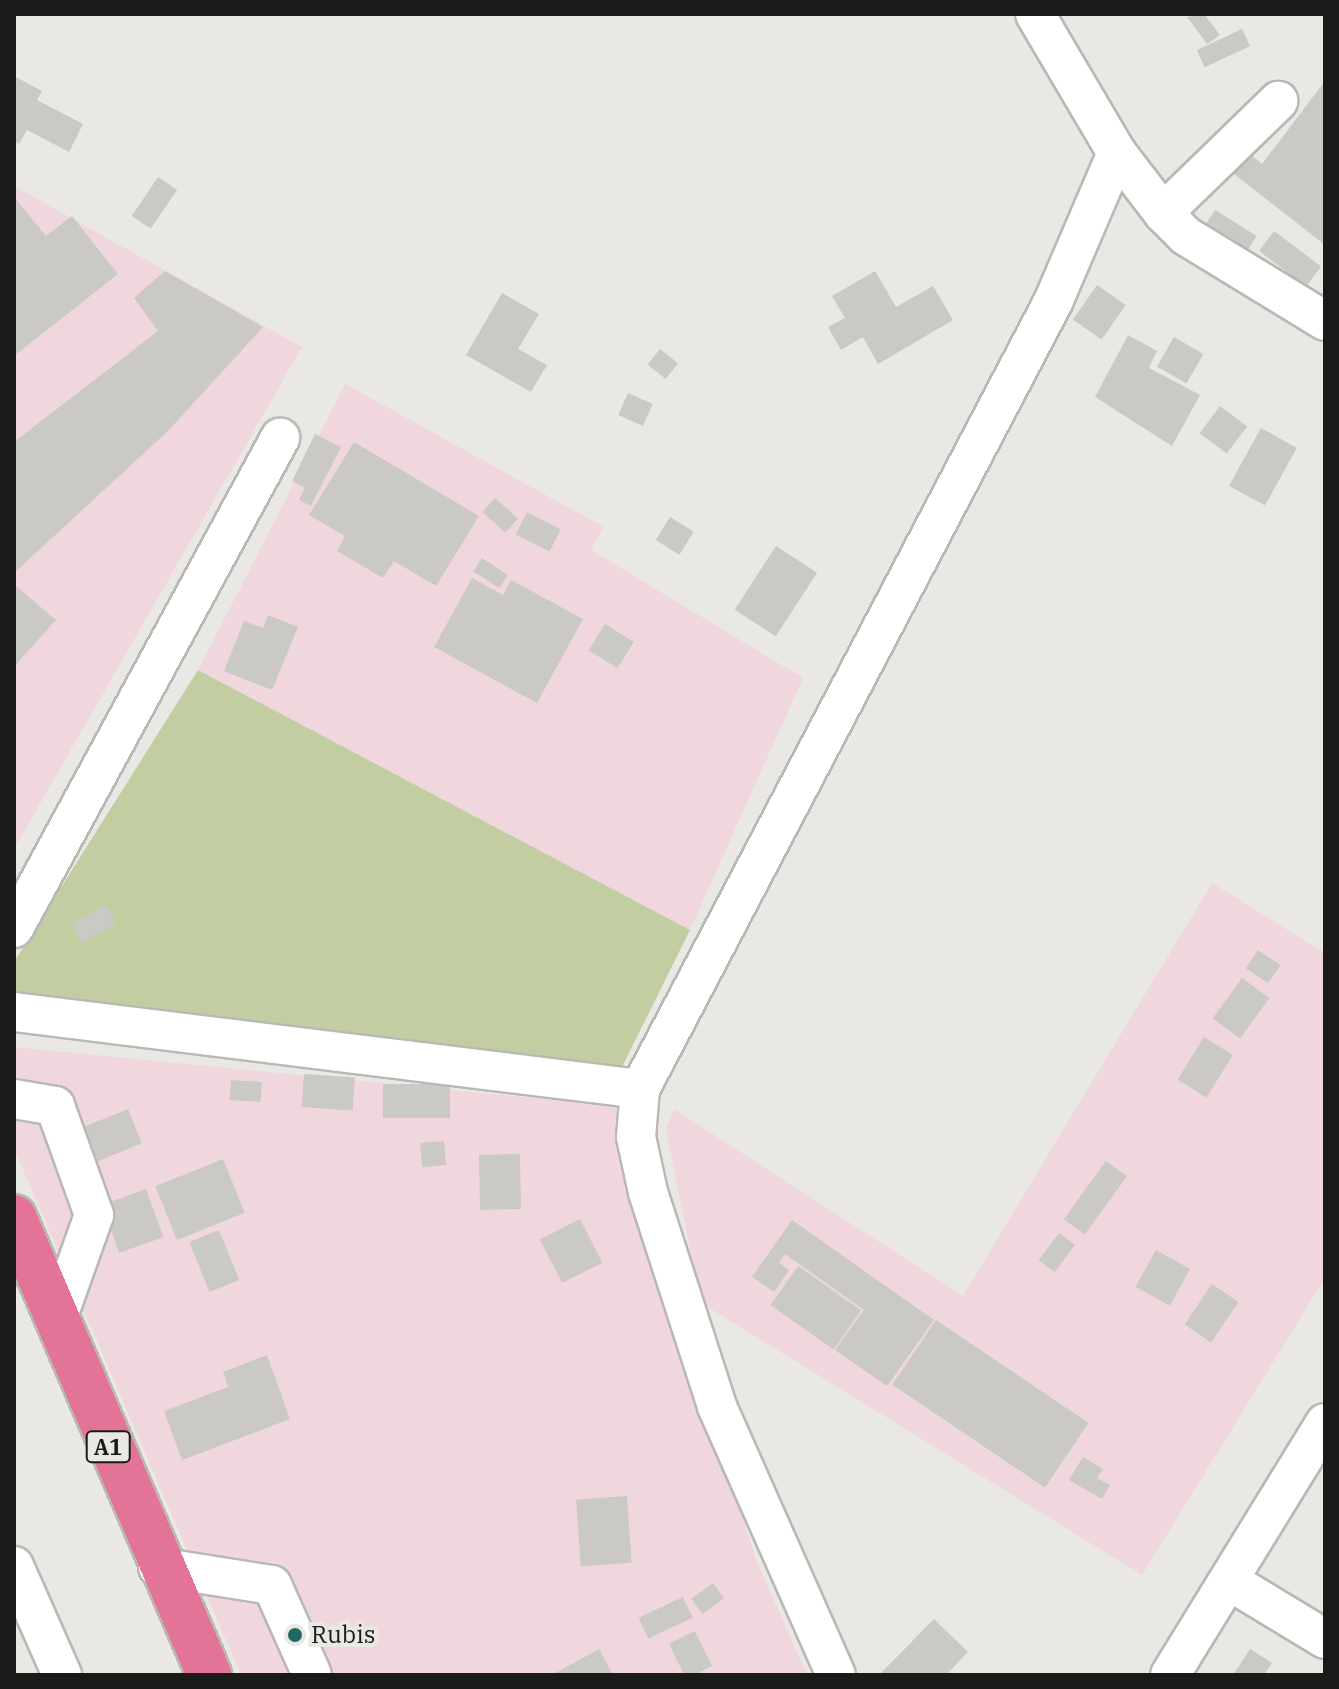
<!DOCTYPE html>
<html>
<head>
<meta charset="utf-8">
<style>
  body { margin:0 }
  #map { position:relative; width:1339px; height:1689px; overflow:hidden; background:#e9e8e5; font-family:"IBM Plex Serif",serif }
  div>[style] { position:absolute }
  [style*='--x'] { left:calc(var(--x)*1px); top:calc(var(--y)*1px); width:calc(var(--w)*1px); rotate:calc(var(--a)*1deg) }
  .commercial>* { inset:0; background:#f0d7de }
  .green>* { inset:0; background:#c2cda1 }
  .building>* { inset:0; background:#cac9c6; transform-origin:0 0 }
  .roads { filter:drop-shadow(2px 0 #b9b8b4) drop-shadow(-2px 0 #b9b8b4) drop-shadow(0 2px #b9b8b4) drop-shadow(0 -2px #b9b8b4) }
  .minor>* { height:38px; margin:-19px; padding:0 19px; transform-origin:19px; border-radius:19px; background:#fff }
  .highway>* { height:44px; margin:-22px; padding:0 22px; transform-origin:22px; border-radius:22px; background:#e37397 }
  .dots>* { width:22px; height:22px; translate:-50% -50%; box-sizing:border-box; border:4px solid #e9e8e5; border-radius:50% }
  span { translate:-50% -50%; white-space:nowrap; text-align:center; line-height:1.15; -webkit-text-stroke:8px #e9e8e5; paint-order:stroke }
  .shield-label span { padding:2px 6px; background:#e9e8e5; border:2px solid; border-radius:6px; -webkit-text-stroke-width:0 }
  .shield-label { font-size:22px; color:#1a1a19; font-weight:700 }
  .poi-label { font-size:24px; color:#1a1a19 }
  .left { translate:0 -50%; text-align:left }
  .frame { position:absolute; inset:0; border:16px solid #1a1a19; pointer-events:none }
</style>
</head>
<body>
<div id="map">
  <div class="commercial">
    <i style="clip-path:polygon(14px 186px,302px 347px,14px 849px)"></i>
    <i style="clip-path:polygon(345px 384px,604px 527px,591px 550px,803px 678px,690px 930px,198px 670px)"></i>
    <i style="clip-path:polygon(1212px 883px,1325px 953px,1325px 1278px,1142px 1575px,701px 1303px,666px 1130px,674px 1109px,963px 1296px)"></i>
    <i style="clip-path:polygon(14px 1047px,615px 1106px,756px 1560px,807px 1675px,241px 1675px,14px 1149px)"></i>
  </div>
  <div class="green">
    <i style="clip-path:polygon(198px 670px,690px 930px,619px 1073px,14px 993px,14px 962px)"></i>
  </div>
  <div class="building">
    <i style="clip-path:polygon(1204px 14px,1220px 35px,1207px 44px,1187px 17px)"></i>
    <i style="left:1242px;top:29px;width:19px;height:50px;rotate:65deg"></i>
    <i style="clip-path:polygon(14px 76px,42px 91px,37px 100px,83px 124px,69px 152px,27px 130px,19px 144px,14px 141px)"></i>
    <i style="clip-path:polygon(1325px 81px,1325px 245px,1225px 167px,1241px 147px,1262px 164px)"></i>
    <i style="left:158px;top:177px;width:23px;height:47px;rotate:34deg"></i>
    <i style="clip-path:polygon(14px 197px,46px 236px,72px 216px,118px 274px,14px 356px)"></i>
    <i style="left:1215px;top:210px;width:49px;height:20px;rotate:32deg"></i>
    <i style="left:1274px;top:231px;width:59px;height:25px;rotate:37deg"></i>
    <i style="clip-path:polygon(165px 271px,263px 327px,168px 431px,14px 573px,14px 442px,158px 331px,134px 298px)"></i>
    <i style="clip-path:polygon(875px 271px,896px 307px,933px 286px,953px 320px,878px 364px,863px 337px,841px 350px,828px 327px,845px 318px,832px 296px)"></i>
    <i style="left:1097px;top:285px;width:35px;height:42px;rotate:35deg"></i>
    <i style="clip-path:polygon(502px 293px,539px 314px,518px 349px,547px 365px,531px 392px,466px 355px)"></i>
    <i style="clip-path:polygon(1128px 335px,1157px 351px,1149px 368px,1200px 395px,1172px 446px,1095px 397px)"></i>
    <i style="left:1174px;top:337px;width:34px;height:34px;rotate:30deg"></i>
    <i style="left:660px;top:349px;width:23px;height:20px;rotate:38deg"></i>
    <i style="left:628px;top:393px;width:27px;height:24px;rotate:24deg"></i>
    <i style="left:1220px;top:406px;width:34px;height:34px;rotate:37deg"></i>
    <i style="left:1261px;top:428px;width:41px;height:66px;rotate:29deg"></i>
    <i style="clip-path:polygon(315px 434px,341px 447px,311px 506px,299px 500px,305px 488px,292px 481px)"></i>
    <i style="clip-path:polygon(354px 442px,479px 516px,436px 586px,394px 561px,383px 578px,337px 551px,345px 536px,309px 515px)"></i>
    <i style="left:495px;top:498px;width:31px;height:19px;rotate:42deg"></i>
    <i style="left:527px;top:512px;width:38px;height:25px;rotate:27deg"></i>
    <i style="left:670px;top:517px;width:28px;height:27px;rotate:32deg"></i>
    <i style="left:776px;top:546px;width:49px;height:76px;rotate:33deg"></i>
    <i style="left:482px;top:558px;width:31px;height:16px;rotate:33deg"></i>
    <i style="clip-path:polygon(472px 578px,503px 595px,511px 580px,583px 619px,537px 703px,434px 647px)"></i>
    <i style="clip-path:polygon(16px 586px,56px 620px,14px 667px,14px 588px)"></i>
    <i style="clip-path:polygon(268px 615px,298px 627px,272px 690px,224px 671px,244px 621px,263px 628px)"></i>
    <i style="left:605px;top:624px;width:34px;height:31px;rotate:32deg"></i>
    <i style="left:106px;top:905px;width:21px;height:39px;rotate:61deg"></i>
    <i style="left:1258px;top:950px;width:27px;height:22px;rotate:34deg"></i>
    <i style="left:1242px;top:978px;width:34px;height:50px;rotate:36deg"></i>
    <i style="left:1204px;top:1037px;width:34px;height:50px;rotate:32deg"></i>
    <i style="left:304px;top:1074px;width:51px;height:33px;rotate:4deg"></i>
    <i style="left:231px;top:1080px;width:31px;height:20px;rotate:4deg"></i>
    <i style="left:383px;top:1084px;width:67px;height:34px"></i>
    <i style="left:128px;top:1109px;width:37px;height:81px;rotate:68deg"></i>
    <i style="left:444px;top:1141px;width:24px;height:24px;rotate:85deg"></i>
    <i style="left:520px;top:1154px;width:55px;height:41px;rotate:89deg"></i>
    <i style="left:223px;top:1159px;width:58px;height:73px;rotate:68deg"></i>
    <i style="left:1106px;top:1161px;width:26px;height:72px;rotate:36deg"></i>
    <i style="left:146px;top:1189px;width:51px;height:47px;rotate:70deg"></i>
    <i style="left:580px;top:1219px;width:49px;height:45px;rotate:63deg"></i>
    <i style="clip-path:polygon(792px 1220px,934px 1320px,887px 1386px,835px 1350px,864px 1310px,785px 1254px,779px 1263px,789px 1270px,774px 1292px,752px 1277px)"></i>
    <i style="left:219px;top:1230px;width:54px;height:32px;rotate:68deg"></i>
    <i style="left:1059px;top:1233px;width:20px;height:34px;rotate:37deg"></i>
    <i style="left:1156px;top:1250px;width:39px;height:42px;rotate:29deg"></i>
    <i style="left:798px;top:1266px;width:77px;height:48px;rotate:35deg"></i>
    <i style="left:1212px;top:1284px;width:32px;height:49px;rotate:34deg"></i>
    <i style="left:936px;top:1320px;width:184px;height:78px;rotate:34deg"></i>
    <i style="clip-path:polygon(267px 1355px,290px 1419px,182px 1460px,164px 1411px,228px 1387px,223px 1372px)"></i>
    <i style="clip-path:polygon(1083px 1457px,1103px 1469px,1097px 1478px,1110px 1485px,1102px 1499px,1069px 1480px)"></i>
    <i style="left:627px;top:1496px;width:67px;height:51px;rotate:86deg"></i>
    <i style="left:713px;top:1583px;width:19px;height:27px;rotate:54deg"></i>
    <i style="left:683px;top:1597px;width:23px;height:49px;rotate:65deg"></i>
    <i style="clip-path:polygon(934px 1619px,968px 1652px,946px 1675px,879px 1675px)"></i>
    <i style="left:695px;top:1631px;width:39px;height:29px;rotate:64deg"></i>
    <i style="clip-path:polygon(599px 1649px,613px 1675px,552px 1675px)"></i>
    <i style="clip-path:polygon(1250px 1649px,1272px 1663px,1264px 1675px,1233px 1675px)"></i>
  </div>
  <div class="roads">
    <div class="minor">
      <i style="--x:1035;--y:14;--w:161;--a:59.5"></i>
      <i style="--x:1117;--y:153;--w:76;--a:52.5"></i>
      <i style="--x:1163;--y:213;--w:33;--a:45"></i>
      <i style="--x:1186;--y:236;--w:163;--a:31.4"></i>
      <i style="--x:1163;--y:213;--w:161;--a:-44.2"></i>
      <i style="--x:14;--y:928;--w:558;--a:-61.5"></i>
      <i style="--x:14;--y:1012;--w:631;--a:7.01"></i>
      <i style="--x:14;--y:1099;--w:42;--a:9.7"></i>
      <i style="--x:55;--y:1106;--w:116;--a:70.3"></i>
      <i style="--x:94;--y:1215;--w:114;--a:109.6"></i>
      <i style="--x:14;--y:1566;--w:119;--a:66.2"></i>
      <i style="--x:158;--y:1567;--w:115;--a:9"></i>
      <i style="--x:272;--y:1585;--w:98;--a:66"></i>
      <i style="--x:1231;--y:1582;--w:110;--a:31.2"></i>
      <i style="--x:836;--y:1675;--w:294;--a:-113.9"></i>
      <i style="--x:717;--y:1406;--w:225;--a:-107.9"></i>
      <i style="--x:648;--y:1192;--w:56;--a:-102.3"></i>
      <i style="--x:636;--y:1137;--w:48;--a:-85.2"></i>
      <i style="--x:640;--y:1089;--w:889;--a:-62.31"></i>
      <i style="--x:1053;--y:302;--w:162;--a:-66.8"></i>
      <i style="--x:1170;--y:1675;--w:296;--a:-58.4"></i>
    </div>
    <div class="highway">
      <i style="--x:14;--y:1217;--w:498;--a:66.9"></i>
    </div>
  </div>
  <div class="dots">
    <i style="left:295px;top:1635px;background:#1f6963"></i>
  </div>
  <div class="shield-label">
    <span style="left:108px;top:1447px">A1</span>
  </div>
  <div class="poi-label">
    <span class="left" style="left:311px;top:1635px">Rubis</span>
  </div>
  <div class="frame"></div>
</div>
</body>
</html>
